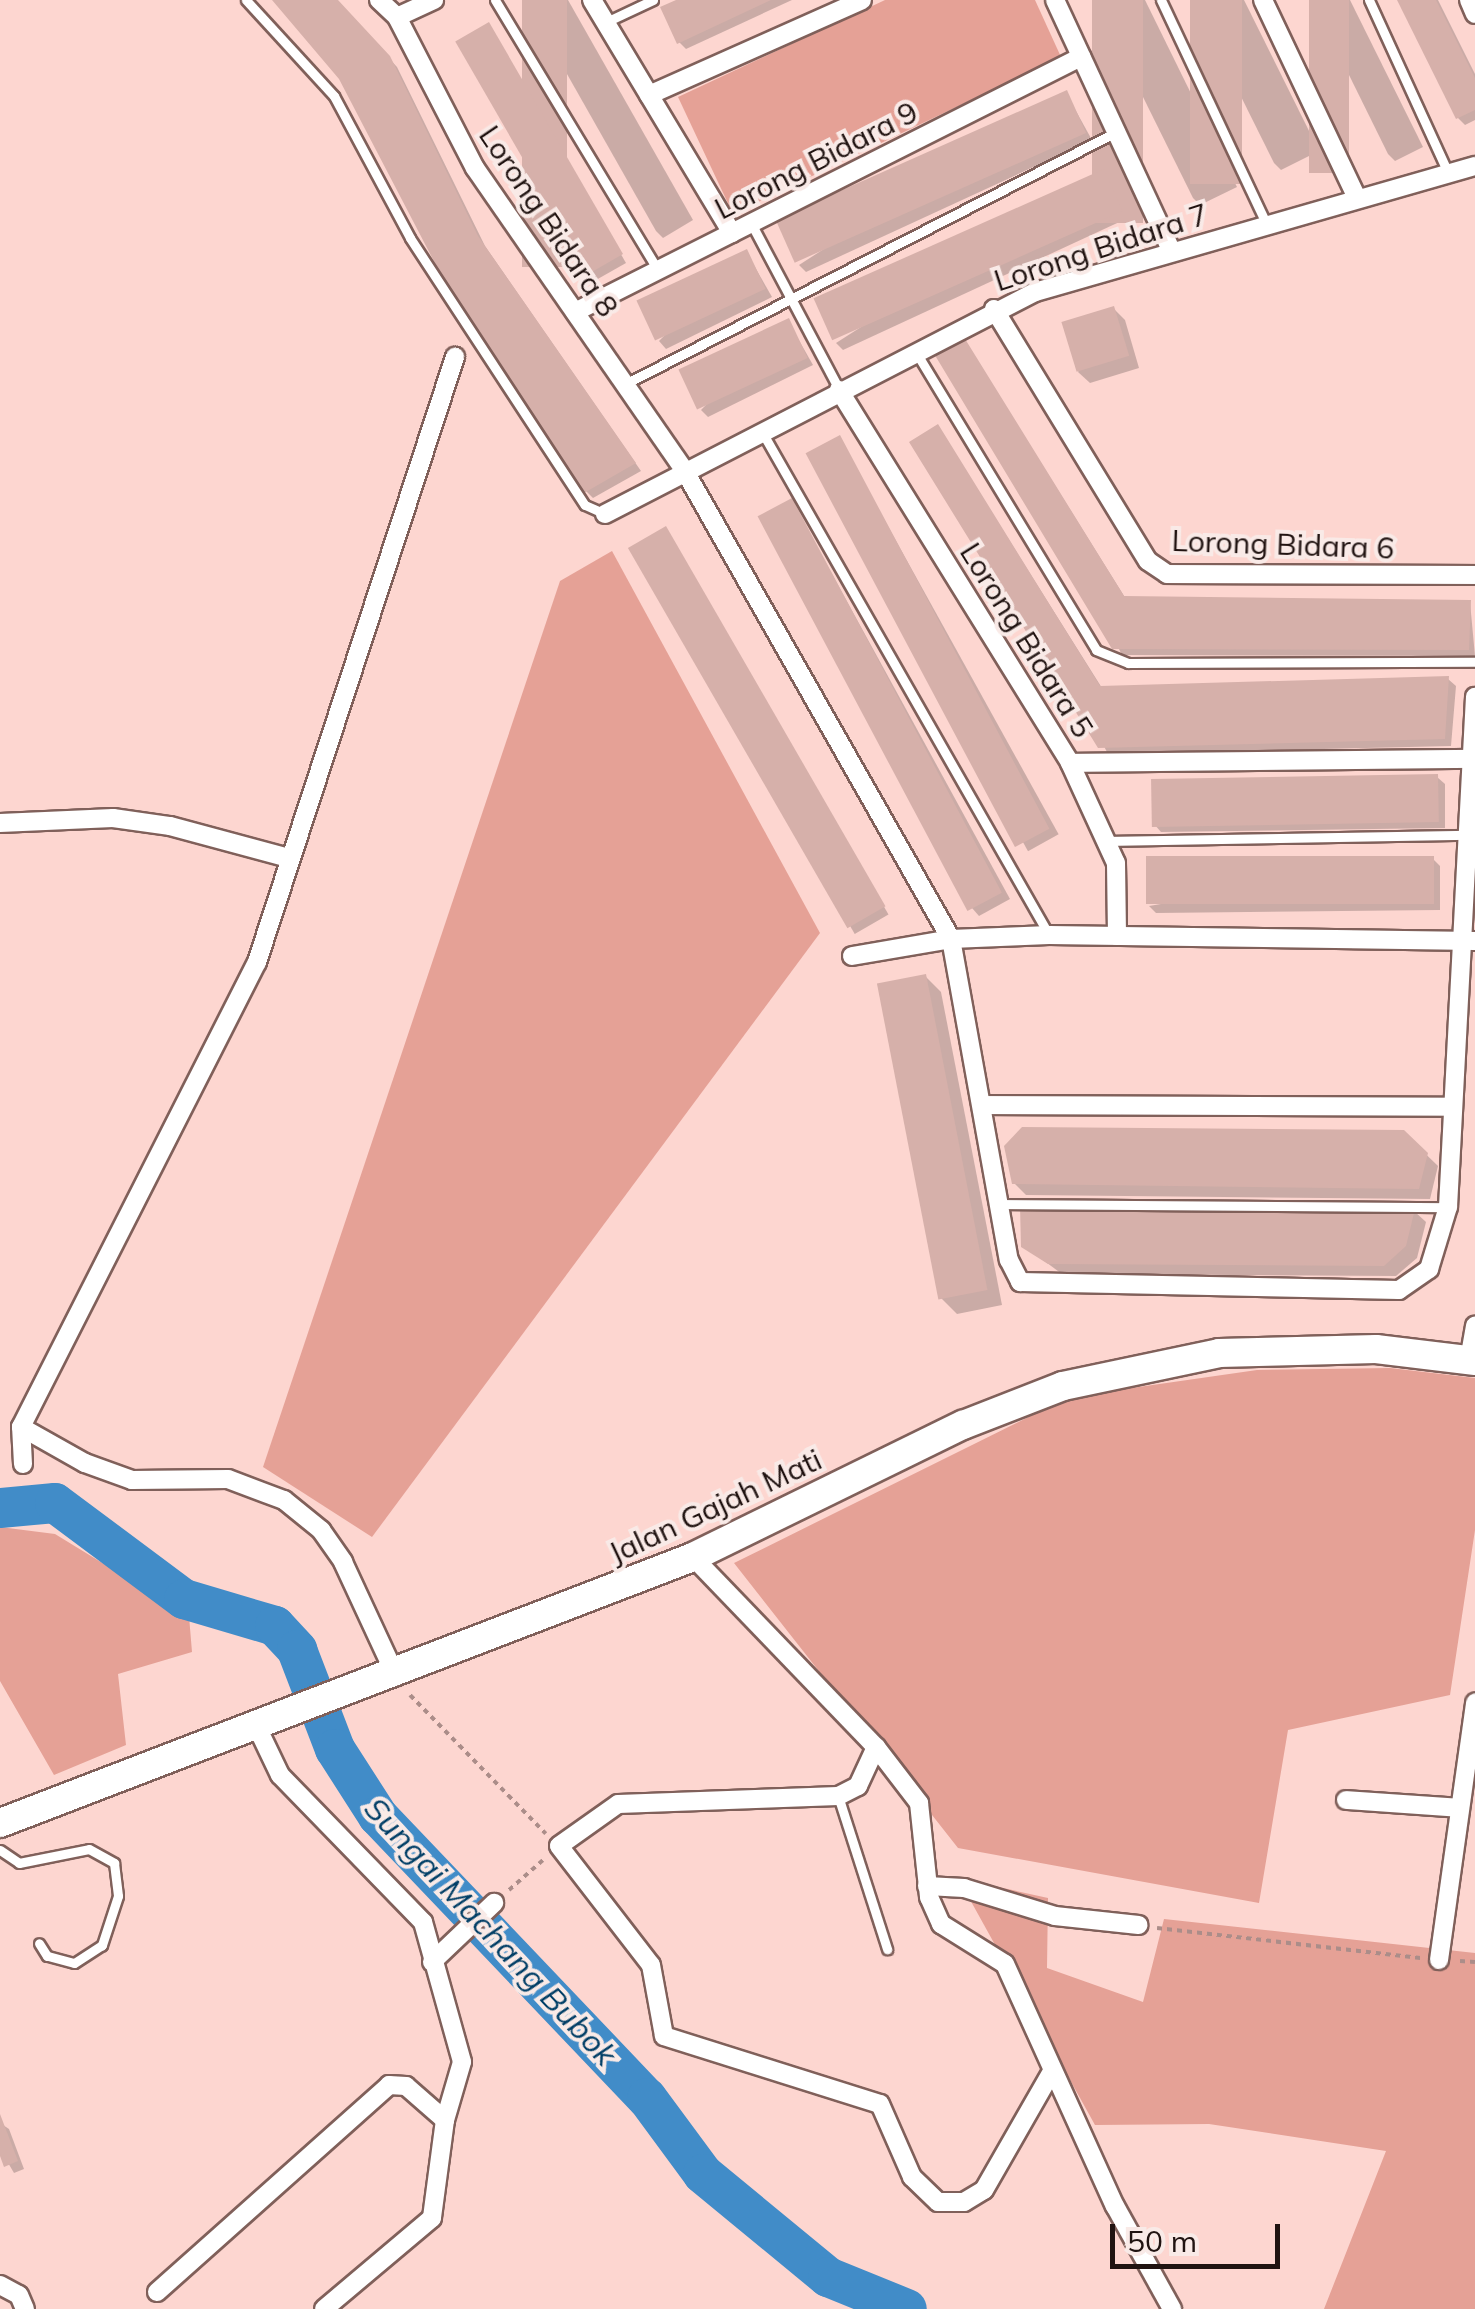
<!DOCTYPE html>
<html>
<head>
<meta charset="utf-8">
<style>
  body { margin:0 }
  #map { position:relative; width:1475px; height:2309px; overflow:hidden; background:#fdd6d0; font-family:Mulish,sans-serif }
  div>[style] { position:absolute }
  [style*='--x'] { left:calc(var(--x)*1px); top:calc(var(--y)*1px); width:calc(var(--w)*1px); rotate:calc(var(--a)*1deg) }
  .green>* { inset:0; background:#e5a196 }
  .shadow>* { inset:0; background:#0003; transform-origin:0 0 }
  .river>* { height:40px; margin:-20px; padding:0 20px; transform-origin:20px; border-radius:20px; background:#418cc8 }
  .building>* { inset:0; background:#d6b0aa; transform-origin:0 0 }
  .path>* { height:4px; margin-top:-2px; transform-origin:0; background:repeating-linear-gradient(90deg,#ab8d89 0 5px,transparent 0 10px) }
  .roads { filter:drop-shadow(2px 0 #80605a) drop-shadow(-2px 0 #80605a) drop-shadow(0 2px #80605a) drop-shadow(0 -2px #80605a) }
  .lane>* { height:9px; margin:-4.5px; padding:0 4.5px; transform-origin:4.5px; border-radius:4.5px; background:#fff }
  .street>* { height:18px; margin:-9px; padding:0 9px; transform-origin:9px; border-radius:9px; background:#fff }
  .secondary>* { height:28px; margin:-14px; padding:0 14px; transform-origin:14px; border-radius:14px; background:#fff }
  span { translate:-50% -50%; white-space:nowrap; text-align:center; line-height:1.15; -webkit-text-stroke:8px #f9eae7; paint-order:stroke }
  .street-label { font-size:30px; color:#201311 }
  .water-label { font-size:32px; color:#003e66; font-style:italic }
  .scale { position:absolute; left:1110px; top:2224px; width:170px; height:45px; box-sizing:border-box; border:5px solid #201311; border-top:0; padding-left:12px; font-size:30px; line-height:35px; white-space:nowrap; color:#201311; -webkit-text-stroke:8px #f9eae7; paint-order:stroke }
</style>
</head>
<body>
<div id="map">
  <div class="green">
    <i style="clip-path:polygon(885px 0,1035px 0,1061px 57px,733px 214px,678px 97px)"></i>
    <i style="clip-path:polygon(612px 551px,820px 933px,372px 1537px,263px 1467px,560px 581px)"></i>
    <i style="clip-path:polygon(1390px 1368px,1475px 1378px,1475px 1530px,1450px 1695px,1288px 1730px,1259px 1903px,958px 1848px,734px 1563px,1069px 1397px,1257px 1370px)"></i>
    <i style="clip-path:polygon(0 1527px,55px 1534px,189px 1616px,192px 1652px,118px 1674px,126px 1745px,54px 1775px,0 1681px)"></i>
    <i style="clip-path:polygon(958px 1878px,1048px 1898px,1047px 1968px,1143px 2002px,1164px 1919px,1475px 1953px,1475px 2309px,1324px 2309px,1386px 2151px,1209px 2124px,1095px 2125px)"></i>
  </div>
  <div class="shadow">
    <i style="clip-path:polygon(275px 0,336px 0,397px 67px,485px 246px,641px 471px,593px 498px,586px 491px,341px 77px)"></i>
    <i style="clip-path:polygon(525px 0,568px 0,693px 220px,663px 238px,656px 231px)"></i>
    <i style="clip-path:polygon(682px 0,792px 0,686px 49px,679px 42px)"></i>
    <i style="clip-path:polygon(1095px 0,1145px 0,1237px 187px,1200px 205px,1193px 198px)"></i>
    <i style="clip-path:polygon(1193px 0,1244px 0,1319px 151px,1281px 170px,1274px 163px)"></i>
    <i style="clip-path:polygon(1312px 0,1350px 0,1423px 147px,1395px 161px,1388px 154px)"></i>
    <i style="clip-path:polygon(1400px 0,1438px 0,1475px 74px,1475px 120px,1465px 125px,1458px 118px)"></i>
    <i style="clip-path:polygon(489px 25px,626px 263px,596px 280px,589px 273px)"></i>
    <i style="clip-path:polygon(1066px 93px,1092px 140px,806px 272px,799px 265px)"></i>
    <i style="clip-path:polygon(1103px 172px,1128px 218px,843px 350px,836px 343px)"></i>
    <i style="clip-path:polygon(747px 253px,772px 297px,666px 349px,659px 341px)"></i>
    <i style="clip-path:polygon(1114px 309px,1125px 320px,1139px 368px,1090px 383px,1078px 372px)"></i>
    <i style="clip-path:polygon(788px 321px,813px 365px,708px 417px,701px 410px)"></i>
    <i style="clip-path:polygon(962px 337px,1126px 599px,1470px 602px,1475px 656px,1122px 655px)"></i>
    <i style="clip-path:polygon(938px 427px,1102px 688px,1448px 679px,1456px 686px,1451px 746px,1108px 754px)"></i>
    <i style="left:839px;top:438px;width:453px;height:35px;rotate:61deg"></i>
    <i style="clip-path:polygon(792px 501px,1010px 899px,979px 916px,972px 908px)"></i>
    <i style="left:666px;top:529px;width:445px;height:39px;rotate:60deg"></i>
    <i style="clip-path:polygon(1437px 777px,1445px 784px,1445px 828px,1161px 832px,1154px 824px)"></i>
    <i style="clip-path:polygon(1432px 858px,1440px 866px,1440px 910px,1156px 913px,1149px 906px)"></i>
    <i style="clip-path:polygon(926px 977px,941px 992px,1002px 1305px,957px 1314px,941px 1298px)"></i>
    <i style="clip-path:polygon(1403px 1132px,1438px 1166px,1430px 1199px,1026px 1195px,1014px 1183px)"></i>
    <i style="clip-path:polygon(1414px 1211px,1426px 1222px,1417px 1258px,1396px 1276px,1062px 1274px,1024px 1246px)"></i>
    <i style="clip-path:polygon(0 2123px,9px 2129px,24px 2169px,14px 2173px,0 2149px)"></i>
  </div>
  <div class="river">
    <i style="--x:0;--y:1508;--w:55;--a:-5.2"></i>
    <i style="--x:55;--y:1503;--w:161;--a:36.7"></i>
    <i style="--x:184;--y:1599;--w:95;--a:16.5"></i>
    <i style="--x:275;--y:1626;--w:33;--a:47"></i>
    <i style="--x:297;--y:1650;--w:106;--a:69"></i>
    <i style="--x:335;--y:1749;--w:80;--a:57.3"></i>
    <i style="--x:378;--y:1816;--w:390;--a:46.4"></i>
    <i style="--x:647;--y:2098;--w:94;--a:53.6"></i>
    <i style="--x:703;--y:2174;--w:162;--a:39.5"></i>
    <i style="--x:828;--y:2277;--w:85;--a:22.1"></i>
  </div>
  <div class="building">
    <i style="clip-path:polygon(272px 0,338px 0,390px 56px,478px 236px,636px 463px,584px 493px,438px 269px,339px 79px)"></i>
    <i style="left:522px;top:0;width:45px;height:267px"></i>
    <i style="clip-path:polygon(676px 0,771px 0,677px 44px,660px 7px)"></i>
    <i style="left:1092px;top:0;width:51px;height:223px"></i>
    <i style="left:1190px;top:0;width:52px;height:184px"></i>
    <i style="left:1309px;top:0;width:40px;height:173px"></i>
    <i style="clip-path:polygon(1397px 0,1436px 0,1475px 78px,1475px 110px,1456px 119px)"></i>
    <i style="left:489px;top:22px;width:268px;height:39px;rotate:60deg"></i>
    <i style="left:1067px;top:90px;width:47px;height:319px;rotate:66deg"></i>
    <i style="left:1104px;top:169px;width:46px;height:318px;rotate:66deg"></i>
    <i style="left:747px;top:249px;width:44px;height:122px;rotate:65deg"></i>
    <i style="left:1114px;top:306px;width:52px;height:55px;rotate:73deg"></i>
    <i style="left:789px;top:318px;width:44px;height:122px;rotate:65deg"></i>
    <i style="clip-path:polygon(962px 334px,1124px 596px,1471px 600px,1469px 650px,1112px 649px,933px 352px)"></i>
    <i style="clip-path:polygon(938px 424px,1100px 686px,1449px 676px,1445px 739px,1098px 748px,909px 442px)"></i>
    <i style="left:840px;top:435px;width:446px;height:39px;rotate:62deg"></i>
    <i style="left:792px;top:498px;width:447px;height:39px;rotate:62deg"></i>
    <i style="left:666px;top:526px;width:439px;height:44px;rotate:60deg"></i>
    <i style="left:1438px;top:774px;width:48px;height:287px;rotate:89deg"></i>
    <i style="left:1434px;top:856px;width:48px;height:288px;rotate:90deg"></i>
    <i style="left:926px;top:974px;width:322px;height:50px;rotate:79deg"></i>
    <i style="clip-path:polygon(1022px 1127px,1404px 1130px,1428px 1153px,1419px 1189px,1012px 1184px,1004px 1146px)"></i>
    <i style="clip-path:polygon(1020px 1206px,1415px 1209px,1406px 1246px,1384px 1266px,1048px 1264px,1021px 1247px)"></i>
    <i style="clip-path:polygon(0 2114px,18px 2161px,4px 2167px,0 2156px)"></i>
  </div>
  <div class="path">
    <i style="--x:410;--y:1695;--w:194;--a:45.6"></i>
    <i style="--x:509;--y:1890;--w:45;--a:-41.4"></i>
    <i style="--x:1157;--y:1928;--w:265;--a:6.5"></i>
    <i style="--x:1460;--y:1961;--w:15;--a:4"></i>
  </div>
  <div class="roads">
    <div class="lane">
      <i style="--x:246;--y:0;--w:130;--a:47.5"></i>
      <i style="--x:334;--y:96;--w:161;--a:61.8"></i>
      <i style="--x:410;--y:238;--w:319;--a:56.8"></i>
      <i style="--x:585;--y:505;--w:22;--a:24"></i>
      <i style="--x:495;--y:0;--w:315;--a:58.9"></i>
      <i style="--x:1161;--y:0;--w:249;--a:64.8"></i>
      <i style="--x:1369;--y:0;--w:192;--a:65.4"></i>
      <i style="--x:606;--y:22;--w:52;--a:-25.1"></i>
      <i style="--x:751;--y:223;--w:188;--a:62.1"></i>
      <i style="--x:917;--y:354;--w:346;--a:58.8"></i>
      <i style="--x:1096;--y:650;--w:35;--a:22"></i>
      <i style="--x:1128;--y:663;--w:347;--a:-0.2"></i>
      <i style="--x:627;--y:383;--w:550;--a:-27.17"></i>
      <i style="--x:762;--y:432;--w:579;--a:60.29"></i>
      <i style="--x:1109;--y:841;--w:356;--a:-1"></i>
      <i style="--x:998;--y:1204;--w:450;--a:0.4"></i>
      <i style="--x:838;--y:1796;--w:161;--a:72.2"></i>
      <i style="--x:0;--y:1850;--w:23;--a:34"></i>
      <i style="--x:19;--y:1863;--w:71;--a:-11.3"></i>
      <i style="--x:89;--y:1849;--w:29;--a:29"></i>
      <i style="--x:114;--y:1863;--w:33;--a:83"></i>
      <i style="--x:118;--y:1896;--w:52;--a:108.1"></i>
      <i style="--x:102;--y:1945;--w:33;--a:147"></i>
      <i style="--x:74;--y:1963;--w:28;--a:-165"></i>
      <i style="--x:47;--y:1956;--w:15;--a:-122"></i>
    </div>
    <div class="street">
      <i style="--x:379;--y:0;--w:25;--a:43"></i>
      <i style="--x:397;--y:17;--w:170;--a:62.7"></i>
      <i style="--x:475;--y:168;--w:365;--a:55.3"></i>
      <i style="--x:683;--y:468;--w:542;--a:60.36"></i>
      <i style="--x:951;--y:939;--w:326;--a:79.8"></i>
      <i style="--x:1009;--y:1260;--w:25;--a:63"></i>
      <i style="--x:1020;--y:1282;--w:379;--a:1.2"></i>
      <i style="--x:1399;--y:1290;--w:37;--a:-35"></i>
      <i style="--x:1429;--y:1269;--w:65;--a:-73"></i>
      <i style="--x:1448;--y:1207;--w:511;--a:-86.97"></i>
      <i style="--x:592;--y:0;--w:272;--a:59"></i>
      <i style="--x:1055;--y:0;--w:276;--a:65.1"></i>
      <i style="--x:1263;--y:0;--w:217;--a:64.6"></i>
      <i style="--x:1469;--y:0;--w:15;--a:67"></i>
      <i style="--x:397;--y:17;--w:41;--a:-24.7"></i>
      <i style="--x:649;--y:95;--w:233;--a:-24"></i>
      <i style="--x:994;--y:309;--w:295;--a:58.6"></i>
      <i style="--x:1148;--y:561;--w:23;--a:34"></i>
      <i style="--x:1167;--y:574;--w:308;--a:0.2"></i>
      <i style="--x:575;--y:312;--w:567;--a:-26.75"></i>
      <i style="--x:839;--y:390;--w:439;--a:58.2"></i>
      <i style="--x:1070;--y:763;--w:110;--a:65.3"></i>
      <i style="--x:1116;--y:863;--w:73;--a:89.2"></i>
      <i style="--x:605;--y:514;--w:484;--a:-27.3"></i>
      <i style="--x:1035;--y:292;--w:458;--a:-16"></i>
      <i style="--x:1070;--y:763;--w:400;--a:-0.6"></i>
      <i style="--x:0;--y:823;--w:113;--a:-2.5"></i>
      <i style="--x:113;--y:818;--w:58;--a:8"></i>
      <i style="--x:170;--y:826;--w:123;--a:15.1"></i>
      <i style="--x:852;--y:956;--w:100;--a:-9.7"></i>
      <i style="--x:951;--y:939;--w:98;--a:-2.3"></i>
      <i style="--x:1049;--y:935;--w:426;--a:0.8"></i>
      <i style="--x:983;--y:1105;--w:469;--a:0.2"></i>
      <i style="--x:1469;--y:1360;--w:35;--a:-80"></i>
      <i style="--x:21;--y:1427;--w:73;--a:29.4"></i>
      <i style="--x:85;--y:1463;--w:50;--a:19.9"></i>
      <i style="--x:132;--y:1480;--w:96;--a:-0.6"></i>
      <i style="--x:228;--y:1479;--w:60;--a:20.6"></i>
      <i style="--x:284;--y:1500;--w:48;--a:39"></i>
      <i style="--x:321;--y:1530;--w:39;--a:55"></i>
      <i style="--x:343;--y:1562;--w:126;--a:65.1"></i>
      <i style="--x:23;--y:1464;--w:37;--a:-93"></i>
      <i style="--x:21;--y:1427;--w:521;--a:-63.09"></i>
      <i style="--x:257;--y:962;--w:637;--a:-71.88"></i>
      <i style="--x:693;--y:1557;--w:264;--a:46.1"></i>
      <i style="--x:876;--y:1747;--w:71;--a:52.5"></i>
      <i style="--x:919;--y:1803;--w:95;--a:83.9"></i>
      <i style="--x:929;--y:1897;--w:30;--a:66"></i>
      <i style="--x:941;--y:1924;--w:75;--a:32"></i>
      <i style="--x:1005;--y:1964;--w:266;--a:65.6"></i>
      <i style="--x:1115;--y:2206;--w:118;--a:61"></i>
      <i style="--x:258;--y:1729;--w:51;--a:64.4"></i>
      <i style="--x:280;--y:1775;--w:205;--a:45.8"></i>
      <i style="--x:423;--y:1922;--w:145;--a:74.4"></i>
      <i style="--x:462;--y:2062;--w:60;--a:106.3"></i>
      <i style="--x:445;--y:2120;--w:99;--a:97.6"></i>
      <i style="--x:432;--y:2218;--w:141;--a:139.9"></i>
      <i style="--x:876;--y:1747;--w:43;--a:114.8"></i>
      <i style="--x:858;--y:1786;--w:22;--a:153"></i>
      <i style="--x:838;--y:1796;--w:220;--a:177.9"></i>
      <i style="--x:618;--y:1804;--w:72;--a:144.6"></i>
      <i style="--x:559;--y:1846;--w:150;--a:52.3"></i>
      <i style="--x:651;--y:1965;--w:72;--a:79.6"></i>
      <i style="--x:664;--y:2036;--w:226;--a:17.5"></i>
      <i style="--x:880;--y:2104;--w:80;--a:66.3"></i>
      <i style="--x:912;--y:2177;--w:36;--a:44"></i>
      <i style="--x:938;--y:2202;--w:26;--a:0"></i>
      <i style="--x:964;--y:2202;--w:23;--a:-31"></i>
      <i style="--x:984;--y:2190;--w:135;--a:-60.2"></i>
      <i style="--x:1346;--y:1800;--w:114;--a:4"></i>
      <i style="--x:927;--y:1886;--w:37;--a:3"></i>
      <i style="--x:964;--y:1888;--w:95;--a:17.1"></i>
      <i style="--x:1055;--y:1916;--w:84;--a:6.1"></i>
      <i style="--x:1439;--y:1960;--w:260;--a:-82"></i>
      <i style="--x:432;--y:1962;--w:86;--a:-43.6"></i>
      <i style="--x:0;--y:2285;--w:21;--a:28"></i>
      <i style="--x:19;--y:2295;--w:15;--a:67"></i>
      <i style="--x:157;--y:2292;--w:311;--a:-41.7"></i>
      <i style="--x:389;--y:2085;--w:17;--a:3"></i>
      <i style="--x:406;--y:2086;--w:52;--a:41.1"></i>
    </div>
    <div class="secondary">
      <i style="--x:0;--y:1823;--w:742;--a:-21"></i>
      <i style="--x:693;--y:1557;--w:301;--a:-26.1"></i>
      <i style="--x:963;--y:1425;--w:107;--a:-21.3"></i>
      <i style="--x:1063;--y:1386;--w:159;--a:-11.9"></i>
      <i style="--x:1219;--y:1353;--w:157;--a:-1.5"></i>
      <i style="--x:1376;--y:1349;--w:100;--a:6.9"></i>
    </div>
  </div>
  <div class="street-label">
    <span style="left:816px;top:160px;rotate:-27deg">Lorong Bidara 9</span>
    <span style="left:549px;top:221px;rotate:56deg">Lorong Bidara 8</span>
    <span style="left:1101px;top:247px;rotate:-18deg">Lorong Bidara 7</span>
    <span style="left:1283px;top:544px;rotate:2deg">Lorong Bidara 6</span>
    <span style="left:1027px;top:640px;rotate:58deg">Lorong Bidara 5</span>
    <span style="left:715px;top:1506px;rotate:-25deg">Jalan Gajah Mati</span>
  </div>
  <div class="water-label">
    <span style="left:491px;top:1931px;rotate:47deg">Sungai Machang Bubok</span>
  </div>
  <div class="scale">50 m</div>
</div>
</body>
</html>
